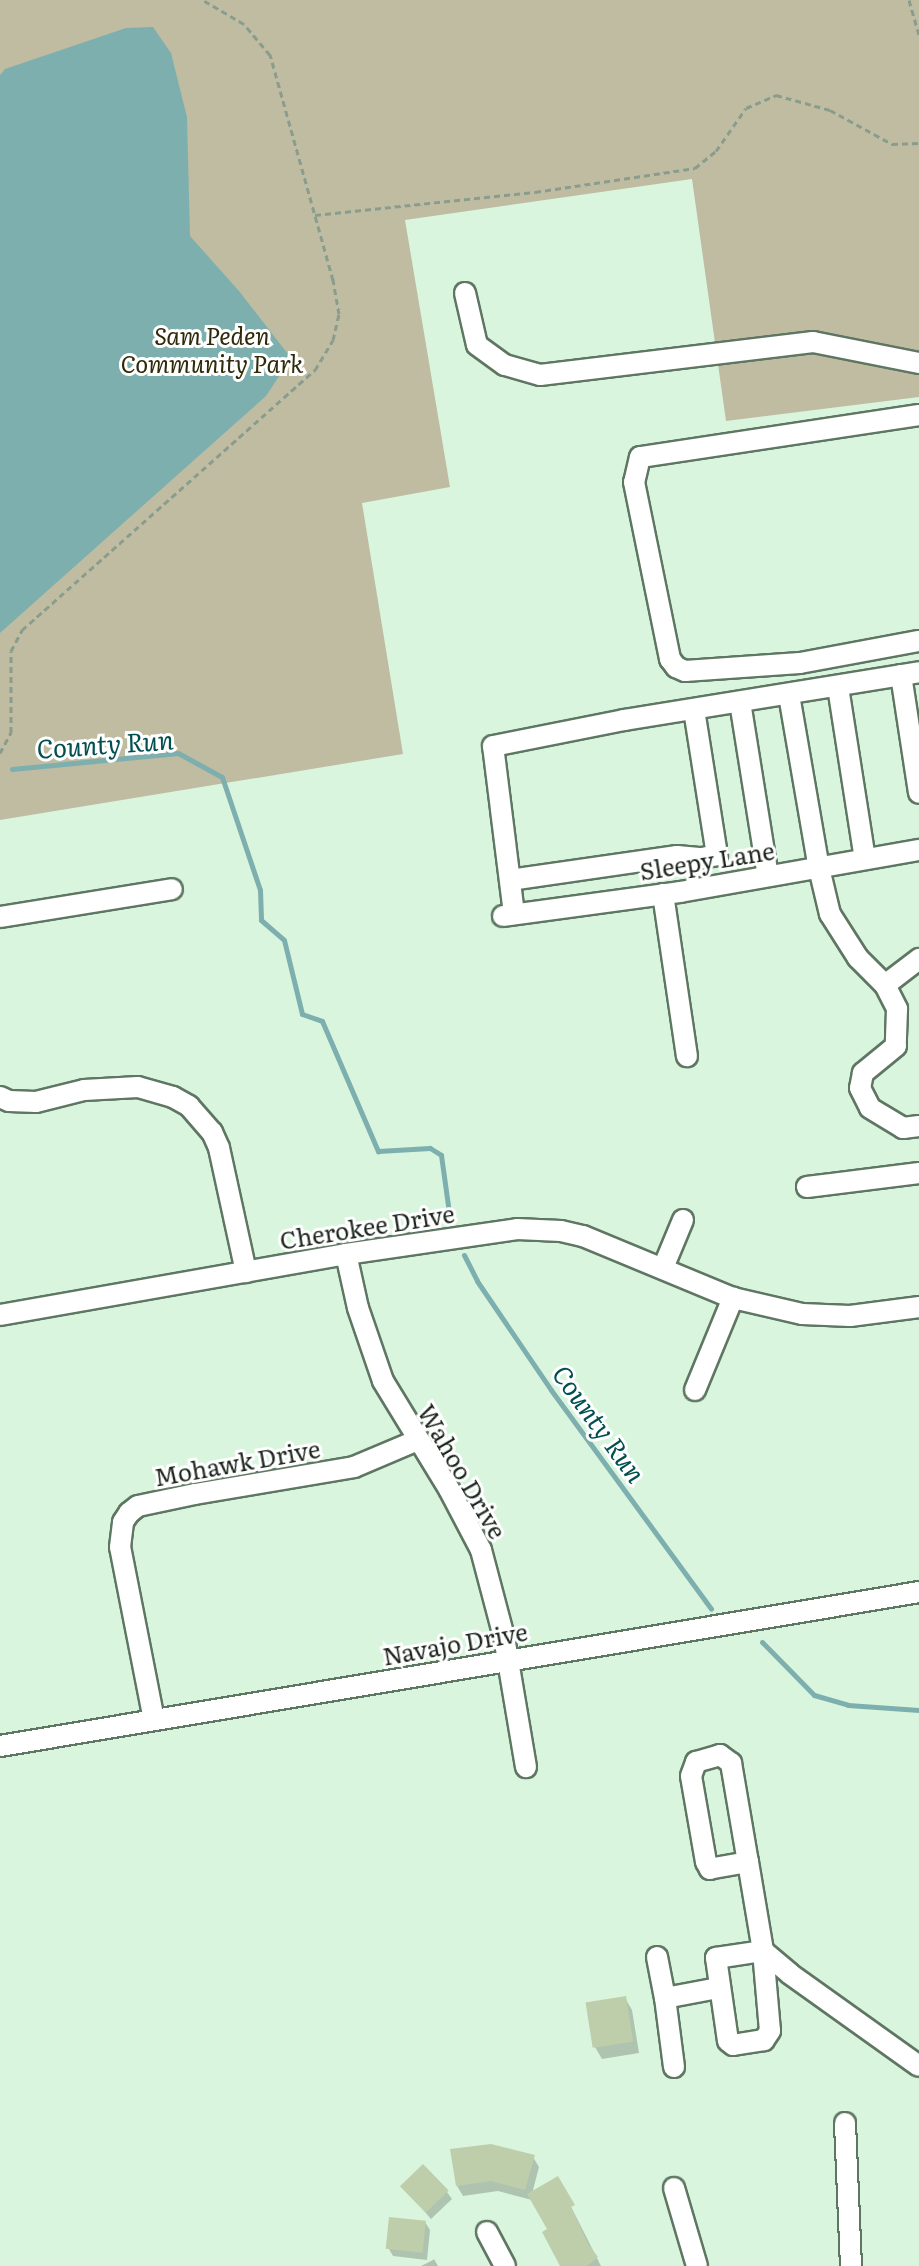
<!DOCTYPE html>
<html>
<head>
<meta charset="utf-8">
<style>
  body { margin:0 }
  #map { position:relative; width:919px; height:2266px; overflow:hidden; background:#daf5de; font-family:Literata,serif }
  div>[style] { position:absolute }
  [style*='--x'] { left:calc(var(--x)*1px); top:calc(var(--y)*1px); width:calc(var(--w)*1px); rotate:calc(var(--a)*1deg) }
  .green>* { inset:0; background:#bfbca1 }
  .water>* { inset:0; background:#7eafaf }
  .shadow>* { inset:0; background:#0003 }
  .stream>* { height:5px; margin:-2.5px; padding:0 2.5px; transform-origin:2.5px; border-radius:2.5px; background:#7eafaf }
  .building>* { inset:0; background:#bfceaa; transform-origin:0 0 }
  .path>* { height:3px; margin-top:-1.5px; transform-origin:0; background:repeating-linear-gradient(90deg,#8a9d8d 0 6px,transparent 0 10px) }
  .roads { filter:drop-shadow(2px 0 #5e7662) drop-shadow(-2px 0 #5e7662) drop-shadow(0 2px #5e7662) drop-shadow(0 -2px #5e7662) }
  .minor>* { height:20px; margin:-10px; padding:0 10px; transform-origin:10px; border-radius:10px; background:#fff }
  span { translate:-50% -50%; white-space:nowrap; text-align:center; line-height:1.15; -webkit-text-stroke:6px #fff; paint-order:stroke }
  .park-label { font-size:24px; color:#2e2a0a; font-style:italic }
  .street-label { font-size:24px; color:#1b251d }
  .water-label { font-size:26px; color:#024f4f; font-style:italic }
</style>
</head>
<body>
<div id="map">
  <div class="green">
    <i style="clip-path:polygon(0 0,919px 0,919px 397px,726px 421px,692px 179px,405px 220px,450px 487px,362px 503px,403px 754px,0 820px)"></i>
  </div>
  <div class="water">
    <i style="clip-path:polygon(153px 27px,171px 53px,187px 117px,190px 236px,239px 291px,291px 358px,266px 396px,0 633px,0 75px,5px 69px,126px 28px)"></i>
  </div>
  <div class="shadow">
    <i style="clip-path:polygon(625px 1998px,632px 2010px,639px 2053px,602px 2059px,595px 2047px)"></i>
    <i style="clip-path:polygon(533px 2157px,539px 2167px,532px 2194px,557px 2179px,601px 2266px,563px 2266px,550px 2230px,532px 2200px,498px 2191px,463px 2196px,457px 2186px)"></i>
    <i style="clip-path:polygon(403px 2186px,447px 2192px,452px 2199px,431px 2219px)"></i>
    <i style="clip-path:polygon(425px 2222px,430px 2230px,427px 2260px,393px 2256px,389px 2249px)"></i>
    <i style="clip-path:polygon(434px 2259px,438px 2266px,421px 2266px,433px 2260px)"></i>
  </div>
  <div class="stream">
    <i style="--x:12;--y:769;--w:167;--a:-5.5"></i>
    <i style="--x:178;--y:753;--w:50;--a:28.6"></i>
    <i style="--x:222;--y:777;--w:119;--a:71.4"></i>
    <i style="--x:260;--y:890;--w:30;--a:88"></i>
    <i style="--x:261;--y:920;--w:30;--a:41"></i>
    <i style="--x:284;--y:940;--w:76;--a:76.3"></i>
    <i style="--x:302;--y:1014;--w:21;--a:19"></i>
    <i style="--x:322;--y:1021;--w:142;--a:66.7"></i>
    <i style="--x:378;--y:1151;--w:52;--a:-3.3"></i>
    <i style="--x:430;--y:1148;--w:13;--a:32"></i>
    <i style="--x:441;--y:1155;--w:66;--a:82.1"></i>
    <i style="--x:464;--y:1255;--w:29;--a:63"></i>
    <i style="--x:477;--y:1281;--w:132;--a:55.8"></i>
    <i style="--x:551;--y:1390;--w:271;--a:53.8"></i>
    <i style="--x:762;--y:1642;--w:74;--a:45.5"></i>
    <i style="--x:814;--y:1695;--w:35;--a:16"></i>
    <i style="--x:848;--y:1705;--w:71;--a:4"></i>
  </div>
  <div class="building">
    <i style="left:626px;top:1996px;width:46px;height:41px;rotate:81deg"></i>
    <i style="clip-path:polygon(491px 2144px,535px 2155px,525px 2190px,491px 2181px,456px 2186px,450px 2149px)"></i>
    <i style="left:423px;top:2164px;width:37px;height:32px;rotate:46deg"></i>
    <i style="clip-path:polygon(558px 2176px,575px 2205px,571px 2207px,588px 2244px,598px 2257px,587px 2266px,560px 2266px,542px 2232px,547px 2229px,527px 2194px)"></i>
    <i style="left:389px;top:2217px;width:37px;height:32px;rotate:6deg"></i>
  </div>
  <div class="path">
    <i style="--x:909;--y:0;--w:36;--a:74"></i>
    <i style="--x:315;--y:215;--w:221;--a:-6"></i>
    <i style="--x:535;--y:192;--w:162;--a:-8.5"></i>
    <i style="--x:695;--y:168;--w:27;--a:-39"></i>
    <i style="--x:716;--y:151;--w:52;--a:-55.1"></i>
    <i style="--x:746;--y:108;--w:33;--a:-23"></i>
    <i style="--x:776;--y:95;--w:56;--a:15.5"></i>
    <i style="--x:830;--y:110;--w:71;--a:28.7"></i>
    <i style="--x:892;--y:144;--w:27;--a:-2"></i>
    <i style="--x:0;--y:753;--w:24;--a:-62"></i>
    <i style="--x:11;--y:732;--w:81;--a:-90"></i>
    <i style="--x:11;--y:651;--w:24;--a:-62"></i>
    <i style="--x:22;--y:630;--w:392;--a:-41.6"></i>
    <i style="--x:315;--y:370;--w:35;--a:-59"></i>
    <i style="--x:333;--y:340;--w:27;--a:-77"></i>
    <i style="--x:339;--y:314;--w:35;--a:-100"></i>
    <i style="--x:333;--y:280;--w:234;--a:-105.6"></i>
    <i style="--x:270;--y:55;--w:40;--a:-130"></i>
    <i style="--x:244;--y:24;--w:48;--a:-149.7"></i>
  </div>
  <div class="roads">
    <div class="minor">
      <i style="--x:465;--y:293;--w:53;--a:77"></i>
      <i style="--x:477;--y:345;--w:34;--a:36"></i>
      <i style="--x:505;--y:365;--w:36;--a:16"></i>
      <i style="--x:540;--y:375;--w:275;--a:-6.9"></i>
      <i style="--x:813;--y:342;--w:108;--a:11.2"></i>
      <i style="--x:919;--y:415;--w:282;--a:171.4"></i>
      <i style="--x:640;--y:457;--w:26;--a:103"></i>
      <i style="--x:634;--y:482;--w:181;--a:78.5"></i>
      <i style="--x:670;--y:659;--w:10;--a:53"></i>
      <i style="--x:676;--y:667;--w:10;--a:24"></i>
      <i style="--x:685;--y:671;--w:115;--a:-4"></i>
      <i style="--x:800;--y:663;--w:121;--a:-10.5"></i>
      <i style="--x:901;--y:675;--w:119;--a:81.3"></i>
      <i style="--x:838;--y:687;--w:174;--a:81.1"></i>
      <i style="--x:789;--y:695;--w:176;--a:80.2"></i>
      <i style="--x:819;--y:868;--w:47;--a:76.6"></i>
      <i style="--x:830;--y:914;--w:52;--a:57.5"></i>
      <i style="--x:858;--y:958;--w:38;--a:45"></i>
      <i style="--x:885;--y:985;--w:27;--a:63"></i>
      <i style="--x:897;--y:1009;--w:37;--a:92"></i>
      <i style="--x:896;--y:1046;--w:43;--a:140.7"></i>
      <i style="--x:863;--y:1073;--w:15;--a:101"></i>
      <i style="--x:860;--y:1088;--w:22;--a:63"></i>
      <i style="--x:870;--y:1108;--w:39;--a:31"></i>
      <i style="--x:903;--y:1128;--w:16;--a:-7"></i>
      <i style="--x:740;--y:702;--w:176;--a:80.9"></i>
      <i style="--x:510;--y:880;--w:169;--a:-8.2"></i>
      <i style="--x:677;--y:856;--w:25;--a:5"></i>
      <i style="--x:702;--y:858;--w:15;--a:-11"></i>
      <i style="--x:717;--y:855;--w:147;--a:-99"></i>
      <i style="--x:663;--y:894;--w:164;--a:81.6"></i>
      <i style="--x:514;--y:914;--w:169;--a:-97.1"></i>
      <i style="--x:493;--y:746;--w:134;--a:-11.2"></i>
      <i style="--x:624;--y:720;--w:299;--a:-9.2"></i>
      <i style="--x:503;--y:916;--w:179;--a:-7.7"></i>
      <i style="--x:680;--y:892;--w:243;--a:-10"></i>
      <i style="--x:0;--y:917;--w:174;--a:-9.2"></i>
      <i style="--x:885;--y:985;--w:43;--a:-37.4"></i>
      <i style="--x:0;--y:1097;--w:10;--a:24"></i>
      <i style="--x:9;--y:1101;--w:27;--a:2"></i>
      <i style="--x:36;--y:1102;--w:49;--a:-14"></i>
      <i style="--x:84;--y:1090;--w:54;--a:-3.2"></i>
      <i style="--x:138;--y:1087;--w:36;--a:16"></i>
      <i style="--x:173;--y:1097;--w:18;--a:29"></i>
      <i style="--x:189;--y:1106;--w:35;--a:49"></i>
      <i style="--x:212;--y:1132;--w:17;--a:66"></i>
      <i style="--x:219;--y:1148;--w:127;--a:77.7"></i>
      <i style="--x:807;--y:1187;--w:113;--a:-7.1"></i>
      <i style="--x:346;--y:1254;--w:55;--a:77.5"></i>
      <i style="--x:358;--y:1308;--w:77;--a:71.1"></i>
      <i style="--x:383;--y:1381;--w:127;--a:58.6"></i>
      <i style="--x:449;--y:1489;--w:69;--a:62.3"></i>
      <i style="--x:481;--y:1550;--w:90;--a:75.2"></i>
      <i style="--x:504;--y:1637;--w:132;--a:80.4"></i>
      <i style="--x:663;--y:1268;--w:52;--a:-67.4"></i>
      <i style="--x:0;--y:1315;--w:351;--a:-10"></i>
      <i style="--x:346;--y:1254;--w:173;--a:-8.3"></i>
      <i style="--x:517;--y:1229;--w:44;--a:2.6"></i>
      <i style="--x:561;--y:1231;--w:23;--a:13"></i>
      <i style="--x:583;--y:1236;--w:162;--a:22.5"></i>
      <i style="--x:733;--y:1298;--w:71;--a:13.1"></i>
      <i style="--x:802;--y:1314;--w:48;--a:2.4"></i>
      <i style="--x:850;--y:1316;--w:70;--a:-7.4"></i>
      <i style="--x:695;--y:1390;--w:100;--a:-67.6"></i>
      <i style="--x:154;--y:1720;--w:176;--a:-101.1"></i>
      <i style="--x:120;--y:1547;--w:25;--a:-83"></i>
      <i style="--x:123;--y:1522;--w:11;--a:-56"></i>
      <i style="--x:129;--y:1513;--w:11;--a:-38"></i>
      <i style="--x:138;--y:1506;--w:58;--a:-11.9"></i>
      <i style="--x:195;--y:1494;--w:161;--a:-9.6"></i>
      <i style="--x:354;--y:1467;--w:69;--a:-22.9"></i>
      <i style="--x:0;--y:1746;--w:932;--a:-9.51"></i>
      <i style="--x:748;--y:1862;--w:39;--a:170"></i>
      <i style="--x:710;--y:1869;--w:8;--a:-120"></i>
      <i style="--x:706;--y:1862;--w:87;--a:-99.9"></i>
      <i style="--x:691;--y:1776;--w:15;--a:-70"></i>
      <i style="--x:696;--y:1762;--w:25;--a:-16"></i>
      <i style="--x:720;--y:1755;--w:14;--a:36"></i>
      <i style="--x:731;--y:1763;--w:100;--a:80.3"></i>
      <i style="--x:748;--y:1862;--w:90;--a:80.4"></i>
      <i style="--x:763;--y:1951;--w:80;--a:85"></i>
      <i style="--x:770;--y:2031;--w:11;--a:124"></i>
      <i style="--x:764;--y:2040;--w:31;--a:171"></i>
      <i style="--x:733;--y:2045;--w:6;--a:-141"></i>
      <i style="--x:728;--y:2041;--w:84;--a:-98.2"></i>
      <i style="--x:716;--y:1958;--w:48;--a:-8.5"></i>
      <i style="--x:763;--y:1951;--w:35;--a:40"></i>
      <i style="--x:790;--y:1974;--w:158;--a:35.5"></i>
      <i style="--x:657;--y:1957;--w:42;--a:79"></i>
      <i style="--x:674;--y:2067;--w:70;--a:-97.4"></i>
      <i style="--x:665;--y:1998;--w:54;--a:-10.7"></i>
      <i style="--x:845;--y:2123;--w:143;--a:87.6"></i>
      <i style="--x:674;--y:2188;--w:81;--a:73.6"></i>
      <i style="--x:487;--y:2232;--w:38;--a:62"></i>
    </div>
  </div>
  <div class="park-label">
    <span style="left:212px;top:349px">Sam Peden<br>Community Park</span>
  </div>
  <div class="street-label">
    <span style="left:707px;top:860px;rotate:-9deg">Sleepy Lane</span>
    <span style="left:367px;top:1226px;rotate:-9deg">Cherokee Drive</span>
    <span style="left:237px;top:1462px;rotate:-10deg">Mohawk Drive</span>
    <span style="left:463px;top:1471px;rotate:60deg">Wahoo Drive</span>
    <span style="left:455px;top:1643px;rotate:-10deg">Navajo Drive</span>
  </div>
  <div class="water-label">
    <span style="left:105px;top:743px;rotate:-4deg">County Run</span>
    <span style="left:600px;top:1423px;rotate:54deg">County Run</span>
  </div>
</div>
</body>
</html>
